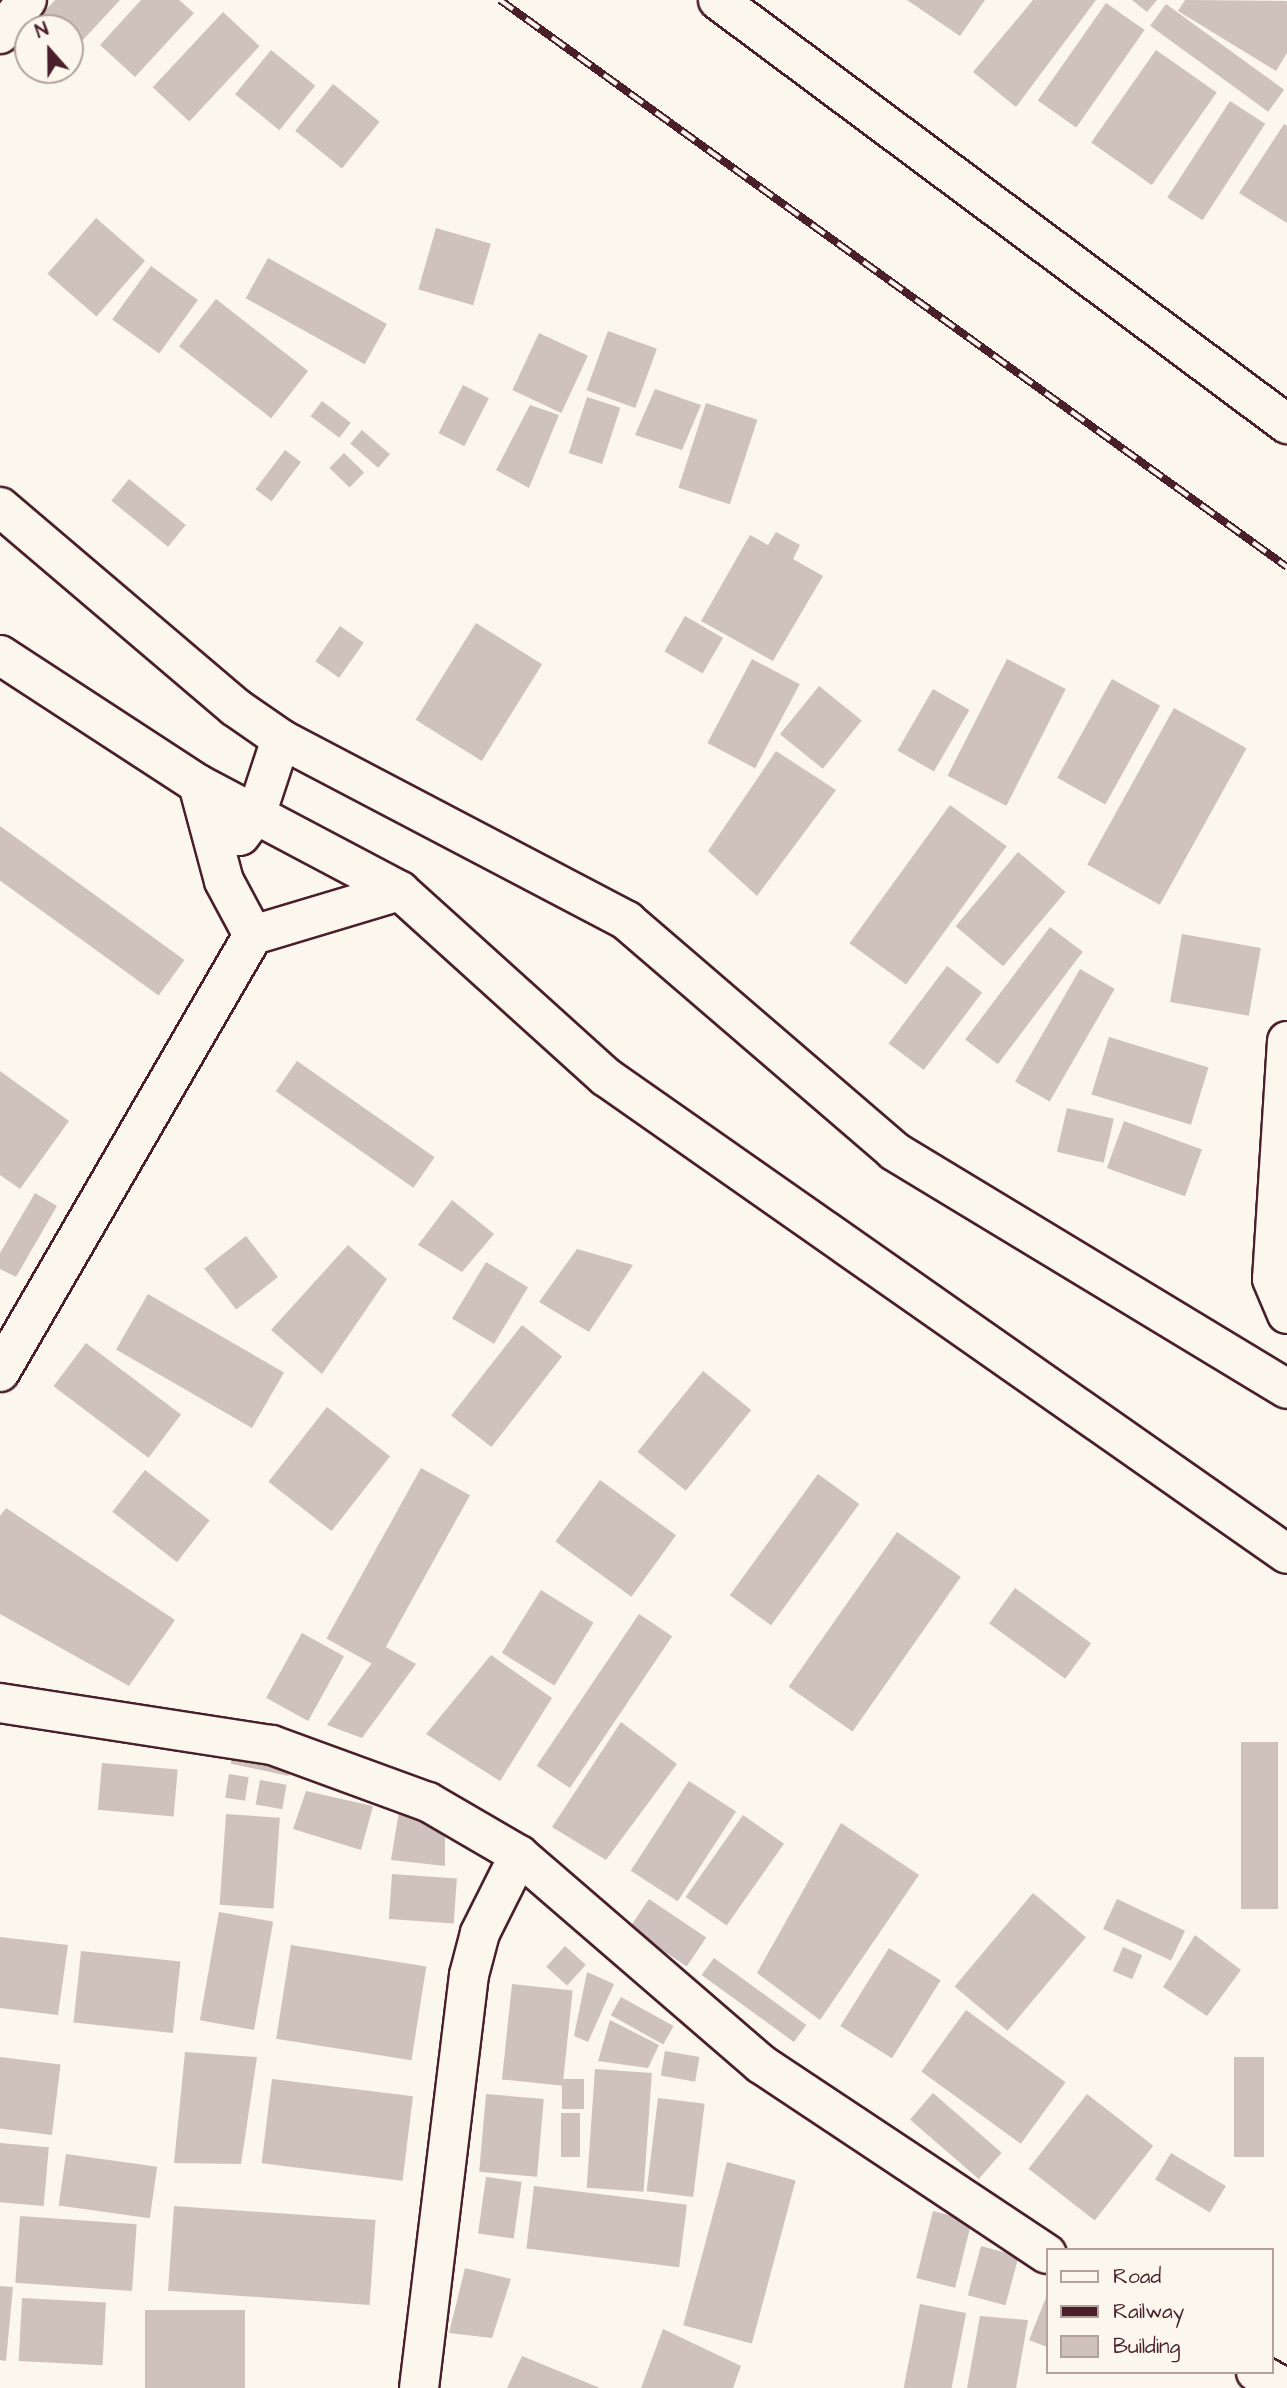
<!DOCTYPE html>
<html>
<head>
<meta charset="utf-8">
<style>
  body { margin:0 }
  #map { position:relative; width:1287px; height:2388px; overflow:hidden; background:#fbf7ec; font-family:"Architects Daughter",sans-serif }
  div>[style] { position:absolute }
  [style*='--x'] { left:calc(var(--x)*1px); top:calc(var(--y)*1px); width:calc(var(--w)*1px); rotate:calc(var(--a)*1deg) }
  .building>* { inset:0; background:#cfc2bc; transform-origin:0 0 }
  .roads { filter:drop-shadow(2px 0 #4a1f2b) drop-shadow(-2px 0 #4a1f2b) drop-shadow(0 2px #4a1f2b) drop-shadow(0 -2px #4a1f2b) }
  .street>* { height:38px; margin:-19px; padding:0 19px; transform-origin:19px; border-radius:19px; background:#fbf7ec }
  .rail>* { height:8px; margin-top:-4px; transform-origin:0; background:repeating-linear-gradient(90deg,#fbf7ec 0 16px,#4a1f2b 0 32px); box-sizing:border-box; border-block:2px solid #4a1f2b }
  span { translate:-50% -50%; white-space:nowrap; text-align:center; line-height:1.15; -webkit-text-stroke:5px #fbf7ec; paint-order:stroke }
  .legend { position:absolute; left:1046px; top:2248px; width:228px; height:126px; box-sizing:border-box; background:#fbf7ec; border:2px solid #b4a19f; margin:0; padding:9px 12px; list-style:none; font-size:21px; color:#4a1f2b }
  .legend li { display:flex; align-items:center; gap:14px; height:35px }
  .legend b { width:35px; border:2px solid #b4a19f }
  .north { position:absolute; left:14px; top:14px; width:70px; height:70px; box-sizing:border-box; background:#fbf7ec; border:2px solid #b4a19f; border-radius:50%; rotate:339deg; font-size:19px; font-weight:700; line-height:28px; text-align:center; color:#4a1f2b }
  .north::after { content:''; display:block; margin:auto; width:24px; height:32px; background:#4a1f2b; clip-path:polygon(50% 0,100% 100%,50% 72%,0 100%) }
</style>
</head>
<body>
<div id="map">
  <div class="building">
    <i style="clip-path:polygon(55px 0,120px 0,70px 54px,70px 28px,29px 28px)"></i>
    <i style="clip-path:polygon(141px 0,179px 0,194px 13px,135px 77px,100px 45px)"></i>
    <i style="clip-path:polygon(907px 0,985px 0,960px 36px)"></i>
    <i style="clip-path:polygon(1033px 0,1096px 0,1016px 107px,973px 72px)"></i>
    <i style="clip-path:polygon(1132px 0,1157px 0,1147px 12px)"></i>
    <i style="clip-path:polygon(1185px 0,1287px 1px,1287px 53px,1276px 71px,1178px 11px)"></i>
    <i style="left:1106px;top:3px;width:47px;height:119px;rotate:35deg"></i>
    <i style="left:1166px;top:4px;width:146px;height:27px;rotate:36deg"></i>
    <i style="left:223px;top:12px;width:50px;height:103px;rotate:43deg"></i>
    <i style="clip-path:polygon(28px 29px,28px 65px,10px 49px)"></i>
    <i style="left:271px;top:50px;width:57px;height:57px;rotate:39deg"></i>
    <i style="left:1156px;top:50px;width:74px;height:113px;rotate:35deg"></i>
    <i style="clip-path:polygon(33px 70px,56px 70px,46px 81px)"></i>
    <i style="left:333px;top:84px;width:60px;height:60px;rotate:39deg"></i>
    <i style="left:1230px;top:101px;width:42px;height:115px;rotate:33deg"></i>
    <i style="clip-path:polygon(1284px 124px,1287px 126px,1287px 223px,1239px 193px)"></i>
    <i style="left:96px;top:218px;width:65px;height:74px;rotate:41deg"></i>
    <i style="left:436px;top:228px;width:57px;height:64px;rotate:16deg"></i>
    <i style="left:268px;top:258px;width:136px;height:46px;rotate:29deg"></i>
    <i style="left:151px;top:266px;width:58px;height:66px;rotate:36deg"></i>
    <i style="left:216px;top:299px;width:117px;height:60px;rotate:38deg"></i>
    <i style="left:608px;top:331px;width:52px;height:63px;rotate:20deg"></i>
    <i style="left:539px;top:333px;width:54px;height:63px;rotate:25deg"></i>
    <i style="left:463px;top:385px;width:29px;height:54px;rotate:27deg"></i>
    <i style="clip-path:polygon(655px 389px,701px 405px,682px 450px,635px 435px)"></i>
    <i style="left:587px;top:397px;width:35px;height:59px;rotate:18deg"></i>
    <i style="left:322px;top:401px;width:36px;height:19px;rotate:37deg"></i>
    <i style="left:706px;top:403px;width:54px;height:89px;rotate:18deg"></i>
    <i style="clip-path:polygon(530px 405px,559px 415px,529px 488px,496px 470px)"></i>
    <i style="left:362px;top:430px;width:37px;height:18px;rotate:41deg"></i>
    <i style="left:285px;top:450px;width:20px;height:49px;rotate:37deg"></i>
    <i style="left:344px;top:453px;width:28px;height:21px;rotate:44deg"></i>
    <i style="left:129px;top:479px;width:73px;height:28px;rotate:39deg"></i>
    <i style="clip-path:polygon(776px 532px,800px 545px,793px 559px,823px 576px,773px 661px,701px 621px,750px 535px,768px 545px)"></i>
    <i style="left:685px;top:616px;width:44px;height:41px;rotate:30deg"></i>
    <i style="left:476px;top:623px;width:78px;height:114px;rotate:32deg"></i>
    <i style="left:340px;top:626px;width:29px;height:43px;rotate:35deg"></i>
    <i style="left:752px;top:659px;width:54px;height:95px;rotate:28deg"></i>
    <i style="left:1007px;top:659px;width:66px;height:131px;rotate:27deg"></i>
    <i style="left:1112px;top:679px;width:55px;height:113px;rotate:29deg"></i>
    <i style="left:819px;top:686px;width:55px;height:62px;rotate:39deg"></i>
    <i style="left:933px;top:689px;width:42px;height:71px;rotate:30deg"></i>
    <i style="left:1174px;top:708px;width:83px;height:179px;rotate:29deg"></i>
    <i style="clip-path:polygon(776px 751px,836px 790px,757px 896px,708px 851px)"></i>
    <i style="left:950px;top:805px;width:70px;height:171px;rotate:36deg"></i>
    <i style="left:0;top:826px;width:228px;height:44px;rotate:36deg"></i>
    <i style="left:1018px;top:852px;width:62px;height:97px;rotate:40deg"></i>
    <i style="left:1050px;top:927px;width:41px;height:141px;rotate:37deg"></i>
    <i style="left:1182px;top:934px;width:80px;height:69px;rotate:10deg"></i>
    <i style="left:947px;top:966px;width:44px;height:97px;rotate:37deg"></i>
    <i style="left:1080px;top:969px;width:40px;height:130px;rotate:30deg"></i>
    <i style="left:1109px;top:1037px;width:104px;height:60px;rotate:17deg"></i>
    <i style="left:297px;top:1061px;width:168px;height:37px;rotate:35deg"></i>
    <i style="clip-path:polygon(0 1071px,69px 1121px,20px 1189px,0 1175px)"></i>
    <i style="left:1067px;top:1108px;width:48px;height:45px;rotate:13deg"></i>
    <i style="left:1124px;top:1121px;width:83px;height:50px;rotate:20deg"></i>
    <i style="clip-path:polygon(35px 1193px,57px 1206px,16px 1277px,0 1269px,0 1253px)"></i>
    <i style="clip-path:polygon(452px 1200px,494px 1234px,462px 1272px,418px 1245px)"></i>
    <i style="left:246px;top:1236px;width:52px;height:53px;rotate:52deg"></i>
    <i style="clip-path:polygon(348px 1245px,387px 1279px,322px 1374px,271px 1330px)"></i>
    <i style="clip-path:polygon(577px 1249px,633px 1265px,589px 1332px,539px 1302px)"></i>
    <i style="left:486px;top:1262px;width:49px;height:66px;rotate:31deg"></i>
    <i style="left:148px;top:1294px;width:157px;height:64px;rotate:30deg"></i>
    <i style="left:522px;top:1325px;width:51px;height:115px;rotate:38deg"></i>
    <i style="left:86px;top:1343px;width:119px;height:54px;rotate:37deg"></i>
    <i style="left:703px;top:1371px;width:62px;height:104px;rotate:39deg"></i>
    <i style="left:327px;top:1407px;width:80px;height:95px;rotate:38deg"></i>
    <i style="left:421px;top:1468px;width:56px;height:195px;rotate:29deg"></i>
    <i style="left:145px;top:1470px;width:82px;height:53px;rotate:38deg"></i>
    <i style="left:818px;top:1474px;width:51px;height:150px;rotate:36deg"></i>
    <i style="left:600px;top:1480px;width:94px;height:76px;rotate:36deg"></i>
    <i style="clip-path:polygon(6px 1508px,175px 1620px,129px 1686px,0 1614px,0 1516px)"></i>
    <i style="left:897px;top:1532px;width:78px;height:189px;rotate:35deg"></i>
    <i style="left:1015px;top:1588px;width:94px;height:44px;rotate:36deg"></i>
    <i style="left:541px;top:1590px;width:62px;height:74px;rotate:32deg"></i>
    <i style="left:639px;top:1614px;width:40px;height:183px;rotate:34deg"></i>
    <i style="left:302px;top:1633px;width:48px;height:74px;rotate:29deg"></i>
    <i style="clip-path:polygon(384px 1646px,416px 1664px,362px 1738px,327px 1725px)"></i>
    <i style="clip-path:polygon(491px 1655px,552px 1698px,500px 1781px,426px 1734px)"></i>
    <i style="clip-path:polygon(621px 1722px,677px 1764px,606px 1860px,552px 1827px)"></i>
    <i style="left:1241px;top:1742px;width:37px;height:167px"></i>
    <i style="left:234px;top:1749px;width:59px;height:15px;rotate:12deg"></i>
    <i style="left:102px;top:1763px;width:76px;height:47px;rotate:5deg"></i>
    <i style="left:229px;top:1774px;width:20px;height:24px;rotate:9deg"></i>
    <i style="left:260px;top:1780px;width:27px;height:25px;rotate:10deg"></i>
    <i style="left:689px;top:1781px;width:56px;height:107px;rotate:33deg"></i>
    <i style="clip-path:polygon(306px 1791px,373px 1806px,361px 1850px,293px 1829px)"></i>
    <i style="clip-path:polygon(400px 1805px,445px 1819px,445px 1866px,391px 1860px)"></i>
    <i style="left:226px;top:1814px;width:54px;height:91px;rotate:4deg"></i>
    <i style="left:743px;top:1815px;width:50px;height:100px;rotate:35deg"></i>
    <i style="clip-path:polygon(841px 1823px,919px 1875px,820px 2020px,757px 1973px)"></i>
    <i style="left:392px;top:1874px;width:65px;height:45px;rotate:4deg"></i>
    <i style="left:1033px;top:1893px;width:69px;height:122px;rotate:40deg"></i>
    <i style="left:649px;top:1899px;width:69px;height:35px;rotate:34deg"></i>
    <i style="left:1117px;top:1899px;width:75px;height:33px;rotate:25deg"></i>
    <i style="left:219px;top:1912px;width:55px;height:110px;rotate:10deg"></i>
    <i style="clip-path:polygon(1195px 1935px,1241px 1970px,1207px 2016px,1163px 1987px)"></i>
    <i style="clip-path:polygon(0 1937px,68px 1945px,58px 2015px,0 2008px)"></i>
    <i style="left:291px;top:1945px;width:137px;height:95px;rotate:9deg"></i>
    <i style="left:565px;top:1946px;width:28px;height:28px;rotate:42deg"></i>
    <i style="left:1123px;top:1947px;width:21px;height:26px;rotate:23deg"></i>
    <i style="left:889px;top:1948px;width:61px;height:92px;rotate:32deg"></i>
    <i style="left:81px;top:1951px;width:100px;height:72px;rotate:6deg"></i>
    <i style="left:714px;top:1958px;width:114px;height:21px;rotate:36deg"></i>
    <i style="clip-path:polygon(587px 1972px,614px 1984px,588px 2042px,574px 2036px)"></i>
    <i style="left:512px;top:1984px;width:61px;height:96px;rotate:6deg"></i>
    <i style="left:621px;top:1997px;width:60px;height:21px;rotate:29deg"></i>
    <i style="left:966px;top:2010px;width:123px;height:76px;rotate:36deg"></i>
    <i style="clip-path:polygon(610px 2020px,659px 2045px,648px 2068px,598px 2061px)"></i>
    <i style="left:665px;top:2051px;width:35px;height:25px;rotate:10deg"></i>
    <i style="clip-path:polygon(185px 2052px,257px 2057px,241px 2164px,174px 2163px)"></i>
    <i style="left:0;top:2057px;width:61px;height:71px;rotate:7deg"></i>
    <i style="left:1234px;top:2057px;width:30px;height:100px"></i>
    <i style="left:595px;top:2069px;width:57px;height:119px;rotate:4deg"></i>
    <i style="left:272px;top:2079px;width:142px;height:85px;rotate:7deg"></i>
    <i style="left:562px;top:2079px;width:22px;height:30px"></i>
    <i style="left:933px;top:2093px;width:91px;height:35px;rotate:41deg"></i>
    <i style="left:486px;top:2094px;width:58px;height:78px;rotate:5deg"></i>
    <i style="left:1087px;top:2094px;width:84px;height:95px;rotate:38deg"></i>
    <i style="left:658px;top:2098px;width:47px;height:94px;rotate:7deg"></i>
    <i style="left:561px;top:2113px;width:19px;height:44px"></i>
    <i style="left:0;top:2143px;width:49px;height:59px;rotate:5deg"></i>
    <i style="left:1171px;top:2153px;width:64px;height:31px;rotate:31deg"></i>
    <i style="left:66px;top:2154px;width:92px;height:52px;rotate:8deg"></i>
    <i style="left:727px;top:2162px;width:71px;height:169px;rotate:15deg"></i>
    <i style="left:486px;top:2177px;width:36px;height:57px;rotate:8deg"></i>
    <i style="left:534px;top:2186px;width:154px;height:63px;rotate:7deg"></i>
    <i style="left:174px;top:2206px;width:202px;height:85px;rotate:4deg"></i>
    <i style="left:933px;top:2211px;width:40px;height:69px;rotate:14deg"></i>
    <i style="left:20px;top:2216px;width:117px;height:67px;rotate:4deg"></i>
    <i style="left:981px;top:2246px;width:39px;height:51px;rotate:15deg"></i>
    <i style="clip-path:polygon(465px 2268px,511px 2279px,492px 2338px,449px 2333px)"></i>
    <i style="clip-path:polygon(0 2286px,13px 2287px,6px 2361px,0 2360px)"></i>
    <i style="clip-path:polygon(1047px 2295px,1047px 2347px,1029px 2340px)"></i>
    <i style="left:22px;top:2298px;width:84px;height:63px;rotate:3deg"></i>
    <i style="left:920px;top:2304px;width:47px;height:86px;rotate:11deg"></i>
    <i style="left:145px;top:2310px;width:100px;height:78px"></i>
    <i style="clip-path:polygon(980px 2316px,1028px 2320px,1016px 2388px,967px 2388px)"></i>
    <i style="clip-path:polygon(663px 2329px,741px 2366px,733px 2388px,641px 2388px)"></i>
    <i style="clip-path:polygon(522px 2356px,600px 2388px,507px 2388px)"></i>
  </div>
  <div class="roads">
    <div class="street">
      <i style="--x:718;--y:0;--w:710;--a:36.69"></i>
      <i style="--x:0;--y:34;--w:43;--a:-51.5"></i>
      <i style="--x:0;--y:507;--w:309;--a:40.4"></i>
      <i style="--x:235;--y:707;--w:56;--a:34.8"></i>
      <i style="--x:281;--y:739;--w:391;--a:27.7"></i>
      <i style="--x:627;--y:921;--w:352;--a:40.7"></i>
      <i style="--x:894;--y:1151;--w:459;--a:31.2"></i>
      <i style="--x:0;--y:655;--w:236;--a:33.1"></i>
      <i style="--x:198;--y:784;--w:229;--a:27.9"></i>
      <i style="--x:400;--y:891;--w:278;--a:42.1"></i>
      <i style="--x:606;--y:1077;--w:831;--a:35.01"></i>
      <i style="--x:198;--y:784;--w:100;--a:75"></i>
      <i style="--x:224;--y:881;--w:61;--a:61.8"></i>
      <i style="--x:240;--y:836;--w:26;--a:-53"></i>
      <i style="--x:256;--y:815;--w:80;--a:-71.8"></i>
      <i style="--x:1287;--y:1041;--w:238;--a:93.6"></i>
      <i style="--x:1272;--y:1279;--w:38;--a:67"></i>
      <i style="--x:0;--y:1372;--w:505;--a:-59.93"></i>
      <i style="--x:253;--y:935;--w:153;--a:-16.7"></i>
      <i style="--x:0;--y:1703;--w:275;--a:8.8"></i>
      <i style="--x:272;--y:1745;--w:166;--a:20.1"></i>
      <i style="--x:428;--y:1802;--w:105;--a:30.2"></i>
      <i style="--x:519;--y:1855;--w:320;--a:40.8"></i>
      <i style="--x:761;--y:2064;--w:343;--a:33.6"></i>
      <i style="--x:1256;--y:2372;--w:34;--a:28"></i>
      <i style="--x:419;--y:2388;--w:416;--a:-83.1"></i>
      <i style="--x:469;--y:1975;--w:43;--a:-75.3"></i>
      <i style="--x:480;--y:1933;--w:87;--a:-63.4"></i>
    </div>
  </div>
  <div class="rail">
    <i style="--x:500;--y:0;--w:970;--a:35.77"></i>
  </div>
  <ul class="legend">
  <li><b style="height:9px;background:#fbf7ec"></b>Road</li>
  <li><b style="height:9px;background:#4a1f2b"></b>Railway</li>
  <li><b style="height:19px;background:#cfc2bc"></b>Building</li>
  </ul>
  <div class="north">N</div>
</div>
</body>
</html>
